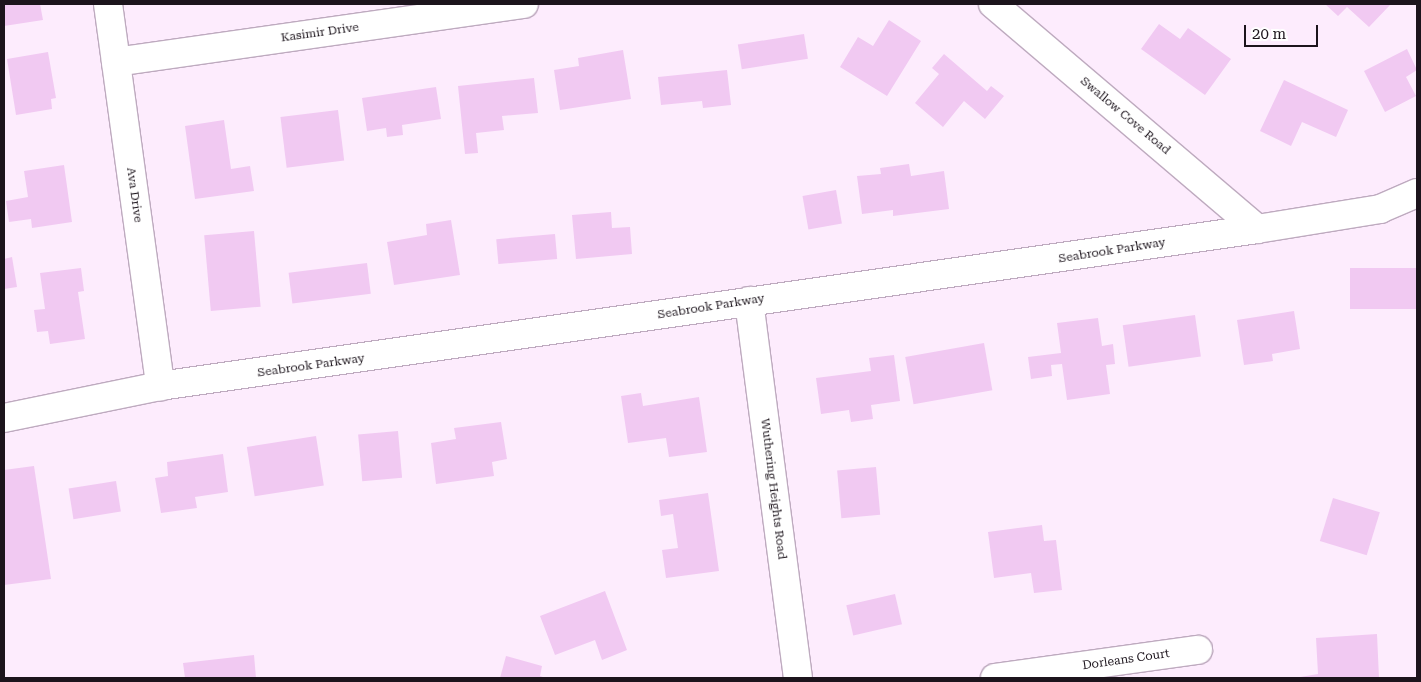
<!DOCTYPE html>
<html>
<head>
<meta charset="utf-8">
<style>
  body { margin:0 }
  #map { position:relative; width:1421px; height:682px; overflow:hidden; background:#fdecfd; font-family:"Roboto Serif",serif }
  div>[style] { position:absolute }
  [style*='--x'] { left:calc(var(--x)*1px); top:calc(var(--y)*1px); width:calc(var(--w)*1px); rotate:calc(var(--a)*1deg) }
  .building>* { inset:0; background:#f1c9f2; transform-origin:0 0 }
  .roads { filter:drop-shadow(1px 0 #beaabf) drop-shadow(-1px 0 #beaabf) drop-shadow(0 1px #beaabf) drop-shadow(0 -1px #beaabf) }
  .minor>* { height:28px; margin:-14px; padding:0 14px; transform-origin:14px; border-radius:14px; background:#fff }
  span { translate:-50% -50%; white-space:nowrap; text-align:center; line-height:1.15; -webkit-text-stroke:4px #fff; paint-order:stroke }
  .street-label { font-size:12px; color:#1c141c }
  .frame { position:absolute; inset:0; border:5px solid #1c141c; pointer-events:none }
  .scale { position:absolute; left:1244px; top:25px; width:74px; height:22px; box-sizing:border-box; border:2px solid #1c141c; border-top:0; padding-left:6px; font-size:15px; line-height:18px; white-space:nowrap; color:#1c141c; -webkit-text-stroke:4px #fff; paint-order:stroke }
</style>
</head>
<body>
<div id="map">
  <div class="building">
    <i style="clip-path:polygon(4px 4px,40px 4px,43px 20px,4px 26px)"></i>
    <i style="clip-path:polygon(1325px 4px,1391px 4px,1369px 27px,1347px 7px,1338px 16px)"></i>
    <i style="clip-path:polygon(889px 20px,921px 41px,887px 96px,840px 67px,858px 37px,873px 46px)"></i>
    <i style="clip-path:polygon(1159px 24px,1180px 39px,1188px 28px,1231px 59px,1205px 95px,1141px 49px)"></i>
    <i style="left:804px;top:34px;width:25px;height:67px;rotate:81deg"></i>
    <i style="clip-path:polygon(1407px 49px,1417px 70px,1406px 77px,1416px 96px,1385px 112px,1364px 71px)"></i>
    <i style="clip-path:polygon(623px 50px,631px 99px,560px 110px,554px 70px,579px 66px,578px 58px)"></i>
    <i style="clip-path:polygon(48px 52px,56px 98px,51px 99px,52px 109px,16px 115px,7px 59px)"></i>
    <i style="clip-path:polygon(944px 54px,987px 91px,991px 86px,1004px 96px,985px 119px,964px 101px,943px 127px,915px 103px,939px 74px,932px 68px)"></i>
    <i style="clip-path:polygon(727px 70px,731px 105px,703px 108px,702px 101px,661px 105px,658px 77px)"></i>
    <i style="clip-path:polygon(534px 78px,538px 113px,502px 116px,504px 130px,476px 133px,478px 153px,465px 154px,458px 86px)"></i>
    <i style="clip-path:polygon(1284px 80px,1348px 110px,1336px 137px,1302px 122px,1291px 146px,1260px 131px)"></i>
    <i style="clip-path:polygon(436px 87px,441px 119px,402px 125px,403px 135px,387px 137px,386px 128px,367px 131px,362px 98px)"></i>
    <i style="left:338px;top:110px;width:51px;height:58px;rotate:83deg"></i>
    <i style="clip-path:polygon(224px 120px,231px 169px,250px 166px,254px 191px,195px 199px,185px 126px)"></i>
    <i style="clip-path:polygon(909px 164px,911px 176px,944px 171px,949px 209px,893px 216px,893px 210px,862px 214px,857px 176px,881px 174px,880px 168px)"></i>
    <i style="clip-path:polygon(64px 165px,72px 222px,32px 228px,31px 219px,9px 222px,6px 201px,28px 197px,24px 171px)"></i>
    <i style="left:836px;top:190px;width:34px;height:34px;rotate:80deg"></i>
    <i style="clip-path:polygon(611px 212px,612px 228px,630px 227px,632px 254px,576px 259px,572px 215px)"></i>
    <i style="clip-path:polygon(451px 220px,460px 275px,394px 285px,387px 242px,427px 235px,426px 224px)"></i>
    <i style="left:254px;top:231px;width:76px;height:50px;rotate:85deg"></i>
    <i style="left:555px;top:234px;width:25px;height:59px;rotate:85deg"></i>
    <i style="clip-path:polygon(12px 257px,17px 287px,4px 289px,4px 259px)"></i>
    <i style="left:367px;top:263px;width:31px;height:79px;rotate:83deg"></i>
    <i style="clip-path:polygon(81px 268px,84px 291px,78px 292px,85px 339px,50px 344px,48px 331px,37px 332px,34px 310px,45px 309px,40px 273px)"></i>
    <i style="left:1417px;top:268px;width:41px;height:67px;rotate:90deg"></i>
    <i style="clip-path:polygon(1294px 311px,1300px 349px,1272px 354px,1273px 361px,1244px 365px,1237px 320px)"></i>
    <i style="left:1195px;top:315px;width:42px;height:73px;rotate:82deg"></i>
    <i style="clip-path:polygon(1098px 318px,1102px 346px,1113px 344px,1115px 364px,1106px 365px,1110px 394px,1067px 400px,1062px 364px,1051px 365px,1052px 376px,1031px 379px,1028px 357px,1061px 353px,1057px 323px)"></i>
    <i style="left:984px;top:343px;width:48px;height:80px;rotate:80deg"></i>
    <i style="clip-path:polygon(894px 355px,900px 401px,871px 405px,873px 419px,851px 422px,849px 410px,821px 414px,816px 378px,871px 371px,869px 358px)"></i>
    <i style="clip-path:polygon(641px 393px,643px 406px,699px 397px,707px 452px,669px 457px,666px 438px,628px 443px,621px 396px)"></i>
    <i style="clip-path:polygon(501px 422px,507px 459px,492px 462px,494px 476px,436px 484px,431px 443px,456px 439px,454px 428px)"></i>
    <i style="left:398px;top:431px;width:47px;height:40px;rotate:85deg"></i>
    <i style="left:316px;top:436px;width:50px;height:70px;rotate:81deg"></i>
    <i style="clip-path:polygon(223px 454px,228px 492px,195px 497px,197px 508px,161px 513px,155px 478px,168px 476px,167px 462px)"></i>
    <i style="clip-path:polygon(34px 466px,51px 579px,4px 585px,4px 470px)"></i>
    <i style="left:876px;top:467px;width:48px;height:39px;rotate:85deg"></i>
    <i style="left:116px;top:481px;width:31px;height:48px;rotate:81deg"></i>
    <i style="clip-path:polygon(708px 493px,719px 571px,666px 578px,662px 550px,678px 548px,673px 514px,661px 516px,659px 500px)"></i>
    <i style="left:1333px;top:498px;width:49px;height:45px;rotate:17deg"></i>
    <i style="clip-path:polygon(1042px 525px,1044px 541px,1056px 540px,1062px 590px,1034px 593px,1031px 573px,994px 578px,988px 532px)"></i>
    <i style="clip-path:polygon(605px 591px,627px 650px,602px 660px,595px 640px,555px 655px,540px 616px)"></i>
    <i style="left:895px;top:594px;width:31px;height:50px;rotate:77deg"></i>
    <i style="clip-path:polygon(1377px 634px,1379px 678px,1294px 678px,1318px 674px,1316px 638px)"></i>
    <i style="clip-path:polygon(254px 655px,256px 678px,185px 678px,183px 663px)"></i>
    <i style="clip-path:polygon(506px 656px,542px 666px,540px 676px,546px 678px,500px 678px)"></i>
  </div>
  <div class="roads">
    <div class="minor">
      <i style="--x:108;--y:4;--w:386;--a:82.2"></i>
      <i style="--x:993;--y:4;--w:347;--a:40.4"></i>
      <i style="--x:116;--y:62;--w:412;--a:-8.1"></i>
      <i style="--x:749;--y:301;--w:380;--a:82.6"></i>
      <i style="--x:4;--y:418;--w:159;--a:-11.6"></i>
      <i style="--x:160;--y:386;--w:1108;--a:-8.14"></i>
      <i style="--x:1257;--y:229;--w:125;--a:-9.2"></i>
      <i style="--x:1380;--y:209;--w:40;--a:-23.4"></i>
      <i style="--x:995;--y:678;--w:205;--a:-7.9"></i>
    </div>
  </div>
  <div class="street-label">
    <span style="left:320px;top:33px;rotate:-8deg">Kasimir Drive</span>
    <span style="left:1125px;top:116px;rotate:40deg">Swallow Cove Road</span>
    <span style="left:134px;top:195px;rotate:82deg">Ava Drive</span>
    <span style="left:1112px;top:251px;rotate:-9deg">Seabrook Parkway</span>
    <span style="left:711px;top:307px;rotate:-9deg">Seabrook Parkway</span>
    <span style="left:311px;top:366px;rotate:-8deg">Seabrook Parkway</span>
    <span style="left:773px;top:489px;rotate:83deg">Wuthering Heights Road</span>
    <span style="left:1126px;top:660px;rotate:-8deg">Dorleans Court</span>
  </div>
  <div class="frame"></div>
  <div class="scale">20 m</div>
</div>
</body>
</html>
